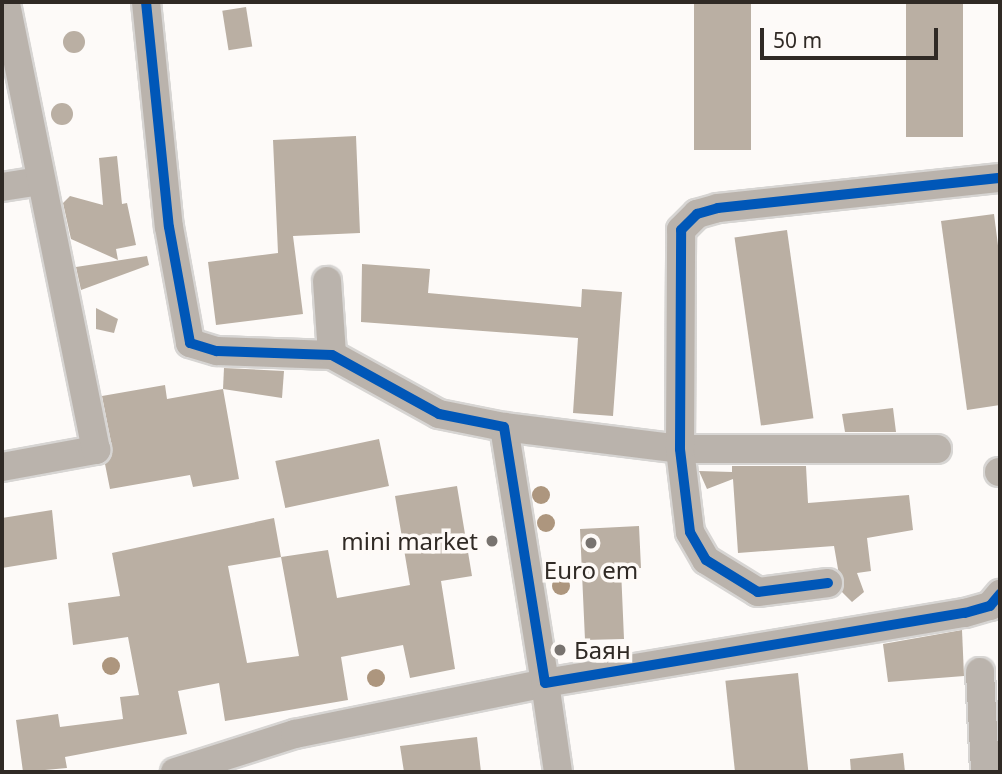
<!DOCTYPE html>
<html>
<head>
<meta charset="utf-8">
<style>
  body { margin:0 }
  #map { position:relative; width:1002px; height:774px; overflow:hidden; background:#fdfaf8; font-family:"Noto Sans",sans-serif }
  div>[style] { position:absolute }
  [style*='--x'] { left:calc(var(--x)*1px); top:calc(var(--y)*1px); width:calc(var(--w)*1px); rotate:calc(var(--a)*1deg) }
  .building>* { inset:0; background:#baafa3; transform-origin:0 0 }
  .round { border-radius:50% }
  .roads { filter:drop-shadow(2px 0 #d7d5d3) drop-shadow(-2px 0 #d7d5d3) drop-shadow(0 2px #d7d5d3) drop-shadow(0 -2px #d7d5d3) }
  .minor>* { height:28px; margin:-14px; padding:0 14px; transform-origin:14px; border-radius:14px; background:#bab3ac }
  .cycleway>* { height:10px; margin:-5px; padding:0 5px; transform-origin:5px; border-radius:5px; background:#0057b8 }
  .trees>* { width:18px; height:18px; margin:-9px; border-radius:50%; background:#ad967e }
  .dots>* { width:19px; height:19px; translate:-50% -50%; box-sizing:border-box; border:4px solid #fefaf7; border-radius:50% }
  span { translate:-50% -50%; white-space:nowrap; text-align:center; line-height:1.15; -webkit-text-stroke:7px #fefaf7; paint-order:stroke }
  .poi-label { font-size:24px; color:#302a25 }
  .right { translate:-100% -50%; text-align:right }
  .left { translate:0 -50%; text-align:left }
  .frame { position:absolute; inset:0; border:4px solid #302a25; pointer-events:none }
  .scale { position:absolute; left:760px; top:28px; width:178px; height:32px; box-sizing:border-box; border:4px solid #302a25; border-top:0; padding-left:9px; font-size:21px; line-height:24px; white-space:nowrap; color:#302a25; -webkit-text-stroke:5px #fefaf7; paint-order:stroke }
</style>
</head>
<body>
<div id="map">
  <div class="building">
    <i style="left:694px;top:2px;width:57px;height:148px"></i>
    <i style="left:906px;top:2px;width:57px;height:135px"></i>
    <i style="left:246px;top:7px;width:40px;height:24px;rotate:81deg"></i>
    <i class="round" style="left:63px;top:31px;width:22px;height:22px"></i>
    <i class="round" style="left:51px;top:103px;width:22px;height:22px"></i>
    <i style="clip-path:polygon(356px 136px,360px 233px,293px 236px,303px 314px,216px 325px,208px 262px,278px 253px,273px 140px)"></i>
    <i style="clip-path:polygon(117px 156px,122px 204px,127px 203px,136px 245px,116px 249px,118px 260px,71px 239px,63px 203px,70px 196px,103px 205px,99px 158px)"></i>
    <i style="clip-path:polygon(994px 214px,1000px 261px,1000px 405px,967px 410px,941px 221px)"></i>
    <i style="left:787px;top:230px;width:190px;height:53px;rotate:82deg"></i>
    <i style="clip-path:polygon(147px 256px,149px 265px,81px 290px,76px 267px)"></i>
    <i style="clip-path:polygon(362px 264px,430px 269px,428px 293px,581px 307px,582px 289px,622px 292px,613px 416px,573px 413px,578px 338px,361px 322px)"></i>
    <i style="clip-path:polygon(96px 308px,118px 319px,114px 333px,96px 329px)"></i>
    <i style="clip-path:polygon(224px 368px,284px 371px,282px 398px,223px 389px)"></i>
    <i style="clip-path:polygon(165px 385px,167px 399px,223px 389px,239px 479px,193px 487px,190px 475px,110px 489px,105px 464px,112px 447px,102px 396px)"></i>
    <i style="clip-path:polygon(893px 408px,896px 432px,845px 432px,842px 414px)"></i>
    <i style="left:379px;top:439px;width:48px;height:106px;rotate:78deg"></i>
    <i style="clip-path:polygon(732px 466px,806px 466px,808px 503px,909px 495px,913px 530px,867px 538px,871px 571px,857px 573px,864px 592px,852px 602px,842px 592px,834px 546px,738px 553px,733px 479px,707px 489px,699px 471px,732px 472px)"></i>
    <i style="clip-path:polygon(evenodd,457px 486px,472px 576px,441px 581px,455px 669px,410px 678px,403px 645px,341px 657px,348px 700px,225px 721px,219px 683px,178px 691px,187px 734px,65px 757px,67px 768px,23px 772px,16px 720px,58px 714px,60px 727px,123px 719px,120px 697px,139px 695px,128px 637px,73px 645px,68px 603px,120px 596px,112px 553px,274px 518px,281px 557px,328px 550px,337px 598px,410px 585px,395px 496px,457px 486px,281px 557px,299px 656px,247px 663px,228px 566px,281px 557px)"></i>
    <i style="clip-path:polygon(52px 510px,57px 559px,2px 568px,2px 518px)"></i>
    <i style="clip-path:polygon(639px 526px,641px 568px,621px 569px,624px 639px,585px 640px,580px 529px)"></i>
    <i style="clip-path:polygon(962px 630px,964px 676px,888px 682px,883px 644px)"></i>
    <i style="left:798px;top:673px;width:100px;height:73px;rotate:84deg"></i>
    <i style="clip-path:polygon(477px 737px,481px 772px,404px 772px,400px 746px)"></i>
    <i style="clip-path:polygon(903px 753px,905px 772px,851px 772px,850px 759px)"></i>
  </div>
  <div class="roads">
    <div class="minor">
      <i style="--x:146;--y:2;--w:226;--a:84.2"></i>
      <i style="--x:169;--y:227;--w:118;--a:79.7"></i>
      <i style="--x:190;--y:343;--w:28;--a:17"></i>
      <i style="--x:217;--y:351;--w:115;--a:2"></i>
      <i style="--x:332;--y:355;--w:122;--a:28.9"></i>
      <i style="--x:439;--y:414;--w:66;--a:11.3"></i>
      <i style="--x:504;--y:427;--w:259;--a:80.9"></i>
      <i style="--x:545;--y:683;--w:426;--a:-9.5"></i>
      <i style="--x:965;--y:613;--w:26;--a:-16"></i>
      <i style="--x:990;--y:606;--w:16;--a:-50"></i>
      <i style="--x:2;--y:187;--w:38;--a:-9"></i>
      <i style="--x:327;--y:281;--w:74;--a:86.1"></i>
      <i style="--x:504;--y:427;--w:177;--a:7.1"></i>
      <i style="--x:680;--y:449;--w:257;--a:0"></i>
      <i style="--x:2;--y:467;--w:96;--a:-10.3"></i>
      <i style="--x:96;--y:450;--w:457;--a:-101.4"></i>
      <i style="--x:999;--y:472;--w:1;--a:0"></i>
      <i style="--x:828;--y:583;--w:71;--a:172.7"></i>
      <i style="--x:758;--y:592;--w:61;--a:-148.4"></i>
      <i style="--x:706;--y:560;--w:32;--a:-120"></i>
      <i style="--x:690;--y:532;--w:84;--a:-96.9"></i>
      <i style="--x:680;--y:449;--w:219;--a:-89.7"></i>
      <i style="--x:681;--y:230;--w:23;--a:-45"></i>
      <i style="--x:697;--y:214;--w:22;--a:-16"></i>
      <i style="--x:718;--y:208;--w:284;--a:-6.1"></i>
      <i style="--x:980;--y:672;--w:100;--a:87.1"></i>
      <i style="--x:175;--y:772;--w:126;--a:-17.6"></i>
      <i style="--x:295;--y:734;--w:255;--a:-11.5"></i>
      <i style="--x:545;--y:683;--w:90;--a:81.7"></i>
    </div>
  </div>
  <div class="cycleway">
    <i style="--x:146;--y:2;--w:226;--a:84.2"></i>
    <i style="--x:169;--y:227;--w:118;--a:79.7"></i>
    <i style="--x:190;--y:343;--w:28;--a:17"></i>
    <i style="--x:217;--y:351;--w:115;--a:2"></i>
    <i style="--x:332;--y:355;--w:122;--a:28.9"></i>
    <i style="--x:439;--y:414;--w:66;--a:11.3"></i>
    <i style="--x:504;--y:427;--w:259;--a:80.9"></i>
    <i style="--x:545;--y:683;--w:426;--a:-9.5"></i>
    <i style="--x:965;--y:613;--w:26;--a:-16"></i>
    <i style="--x:990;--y:606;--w:16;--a:-50"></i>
    <i style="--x:828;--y:583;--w:71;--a:172.7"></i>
    <i style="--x:758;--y:592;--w:61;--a:-148.4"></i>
    <i style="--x:706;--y:560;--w:32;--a:-120"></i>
    <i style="--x:690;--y:532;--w:84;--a:-96.9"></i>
    <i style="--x:680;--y:449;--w:219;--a:-89.7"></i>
    <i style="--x:681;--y:230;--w:23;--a:-45"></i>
    <i style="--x:697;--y:214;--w:22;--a:-16"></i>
    <i style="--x:718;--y:208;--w:284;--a:-6.1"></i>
  </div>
  <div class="trees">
    <i style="left:541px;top:495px"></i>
    <i style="left:546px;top:523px"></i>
    <i style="left:561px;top:586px"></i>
    <i style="left:111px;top:666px"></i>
    <i style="left:376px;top:678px"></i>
  </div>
  <div class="dots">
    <i style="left:492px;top:541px;background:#78736f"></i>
    <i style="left:591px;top:543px;background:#78736f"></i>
    <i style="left:560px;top:650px;background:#78736f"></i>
  </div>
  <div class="poi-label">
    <span class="right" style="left:478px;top:541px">mini market</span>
    <span style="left:591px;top:570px">Euro em</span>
    <span class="left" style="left:574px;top:650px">Баян</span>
  </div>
  <div class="frame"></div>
  <div class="scale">50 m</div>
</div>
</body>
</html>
